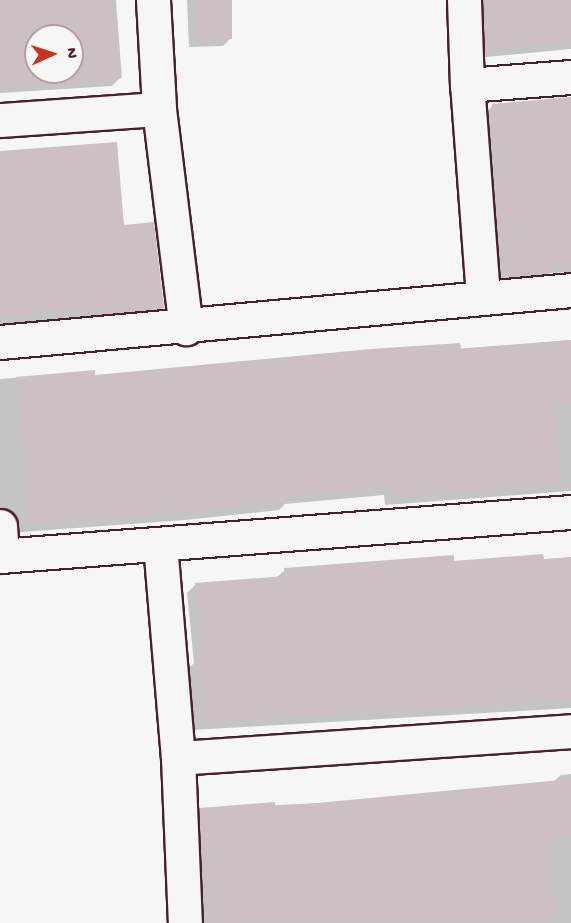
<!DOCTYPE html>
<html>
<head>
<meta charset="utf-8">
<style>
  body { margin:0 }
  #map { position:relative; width:571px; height:923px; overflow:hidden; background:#f6f6f2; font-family:"Gochi Hand",sans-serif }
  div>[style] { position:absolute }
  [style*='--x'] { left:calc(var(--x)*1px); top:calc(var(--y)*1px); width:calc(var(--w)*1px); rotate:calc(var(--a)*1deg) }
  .shadow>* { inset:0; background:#0003 }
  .building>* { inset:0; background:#ccc1c0; transform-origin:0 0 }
  .roads { filter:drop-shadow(2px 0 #4a1f2b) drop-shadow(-2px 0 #4a1f2b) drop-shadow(0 2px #4a1f2b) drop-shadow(0 -2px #4a1f2b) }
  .minor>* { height:33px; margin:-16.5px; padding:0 16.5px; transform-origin:16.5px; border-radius:16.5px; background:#f6f6f2 }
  span { translate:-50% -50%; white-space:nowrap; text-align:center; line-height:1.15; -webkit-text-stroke:4.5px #f6f6f2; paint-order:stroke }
  .north { position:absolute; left:24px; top:24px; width:60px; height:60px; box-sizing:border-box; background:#f6f6f2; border:2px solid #b1a0a2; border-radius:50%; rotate:87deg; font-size:16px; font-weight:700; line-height:24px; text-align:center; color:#4a1f2b }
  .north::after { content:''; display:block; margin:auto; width:21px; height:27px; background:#c8321e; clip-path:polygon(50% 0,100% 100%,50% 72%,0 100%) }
</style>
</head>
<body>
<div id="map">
  <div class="shadow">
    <i style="clip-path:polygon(evenodd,0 0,116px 0,121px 77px,112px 86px,0 93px,0 0,36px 36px,72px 36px,72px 72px,36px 72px,36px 36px)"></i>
    <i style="clip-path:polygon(187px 0,230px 0,232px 37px,223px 46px,189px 47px)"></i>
    <i style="clip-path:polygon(470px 0,571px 0,571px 49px,476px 58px)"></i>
    <i style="clip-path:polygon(571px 101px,571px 272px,549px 273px,541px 282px,493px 286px,483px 115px,492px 106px)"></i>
    <i style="clip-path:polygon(0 153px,122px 226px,163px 308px,153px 318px,0 326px)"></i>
    <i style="clip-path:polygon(571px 340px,571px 491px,385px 505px,384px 495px,285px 504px,279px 510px,185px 520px,9px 533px,0 519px,0 379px,94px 372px,94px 377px)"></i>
    <i style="clip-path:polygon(571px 558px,571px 708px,193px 730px,188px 669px,194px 663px,187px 593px,196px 584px,276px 578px,285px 570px)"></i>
    <i style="clip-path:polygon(571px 774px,571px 923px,198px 923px,191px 818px,200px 809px,380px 800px,553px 782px,561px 775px)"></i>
  </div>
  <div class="building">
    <i style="clip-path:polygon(evenodd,0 0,110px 0,111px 15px,117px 15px,122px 78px,0 87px,0 0,36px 36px,72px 36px,72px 72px,36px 72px,36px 36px)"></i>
    <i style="left:195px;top:0;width:37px;height:39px"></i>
    <i style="clip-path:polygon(483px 0,571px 0,571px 41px,485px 50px)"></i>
    <i style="clip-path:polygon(571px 97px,571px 264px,551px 265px,552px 273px,502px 277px,492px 104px)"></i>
    <i style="clip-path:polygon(117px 142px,124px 225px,154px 222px,164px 308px,99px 314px,99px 308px,0 317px,0 151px)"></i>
    <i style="clip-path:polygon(571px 340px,571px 401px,555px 405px,562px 484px,394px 497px,393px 487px,289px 496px,290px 501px,196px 511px,28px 524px,16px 377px,95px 370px,95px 375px,371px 349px,460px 343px,461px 349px)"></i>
    <i style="clip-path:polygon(543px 554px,544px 559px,571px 557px,571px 699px,201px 722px,196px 658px,202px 658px,195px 583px,285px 576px,284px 568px,454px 555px,454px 561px)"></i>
    <i style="clip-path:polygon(571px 779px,571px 836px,555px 837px,556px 845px,550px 846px,556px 920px,206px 923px,199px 808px,275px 802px,275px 807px)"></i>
  </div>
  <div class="roads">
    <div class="minor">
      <i style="--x:153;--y:0;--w:109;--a:86.8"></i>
      <i style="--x:159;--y:109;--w:221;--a:83"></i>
      <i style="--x:464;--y:0;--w:85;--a:88"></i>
      <i style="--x:0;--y:120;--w:159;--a:-4"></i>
      <i style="--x:483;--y:296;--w:212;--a:-94.3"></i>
      <i style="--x:467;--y:85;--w:104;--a:-4.4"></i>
      <i style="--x:0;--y:342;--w:573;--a:-5.2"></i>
      <i style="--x:0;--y:526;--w:30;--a:86"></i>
      <i style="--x:160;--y:544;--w:215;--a:85.2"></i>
      <i style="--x:178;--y:758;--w:165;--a:87.6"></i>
      <i style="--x:0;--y:556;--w:573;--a:-4.41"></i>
      <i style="--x:178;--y:758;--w:394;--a:-3.9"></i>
    </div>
  </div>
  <div class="north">N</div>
</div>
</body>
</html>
